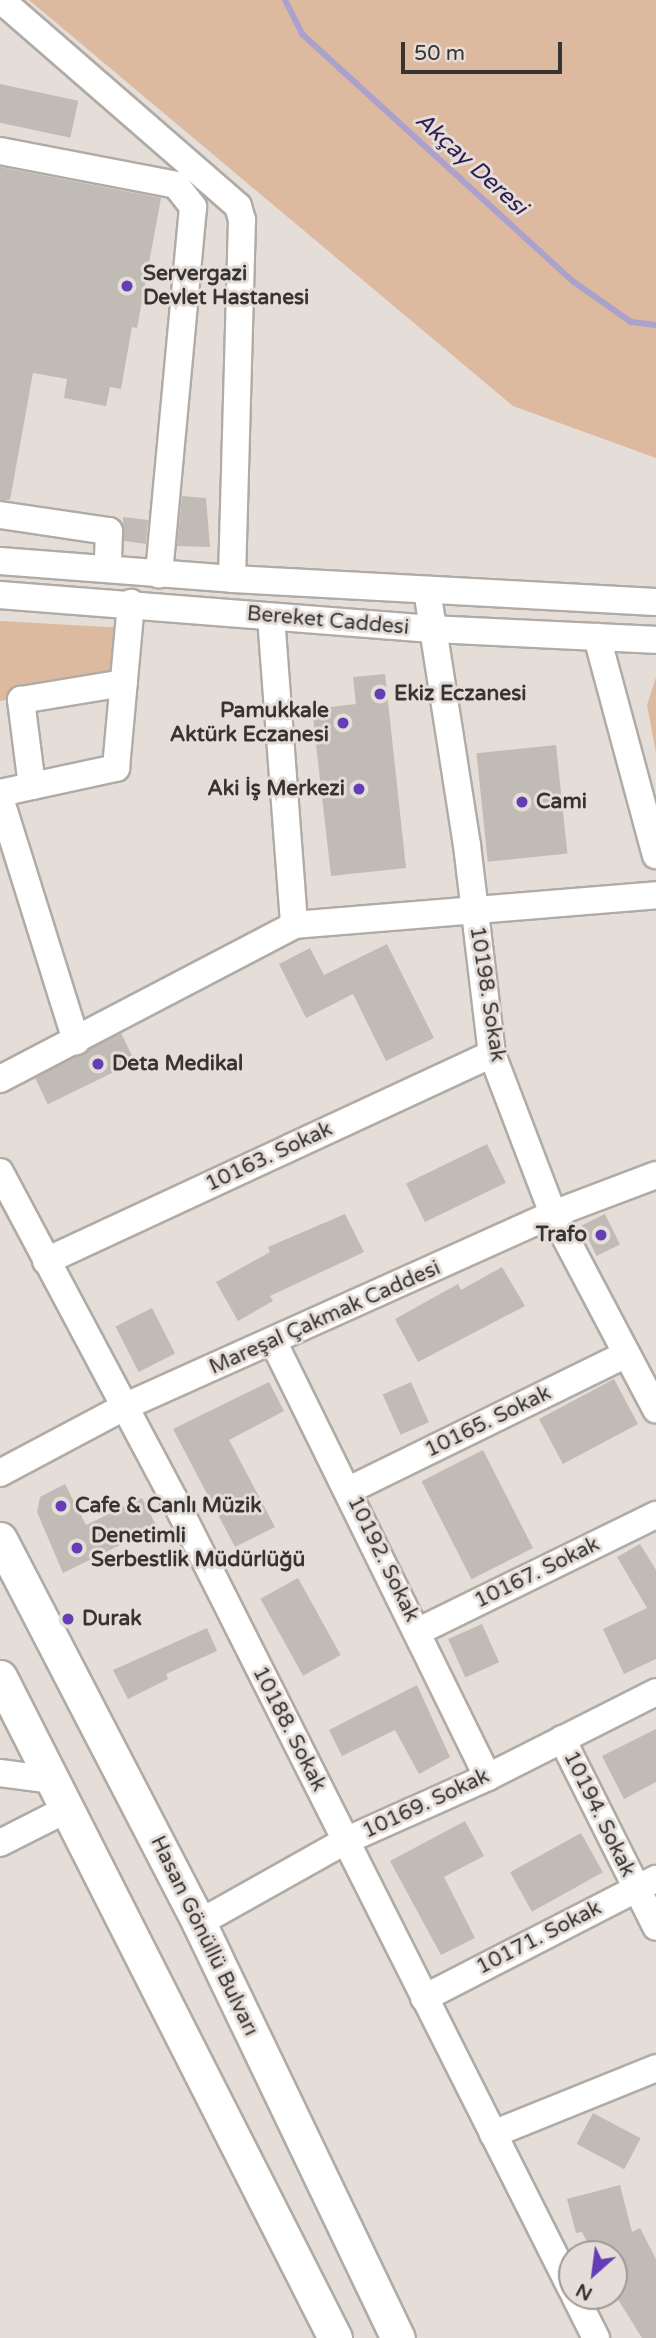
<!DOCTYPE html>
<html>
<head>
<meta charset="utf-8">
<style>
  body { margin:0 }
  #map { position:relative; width:656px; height:2338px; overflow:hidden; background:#e4ddd8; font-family:"Varela Round",sans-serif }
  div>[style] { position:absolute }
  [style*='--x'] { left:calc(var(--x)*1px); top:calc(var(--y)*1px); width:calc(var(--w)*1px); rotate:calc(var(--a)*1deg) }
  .green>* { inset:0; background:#ddb99f }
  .stream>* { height:6px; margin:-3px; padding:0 3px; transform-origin:3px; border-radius:3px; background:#aaa1cd }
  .building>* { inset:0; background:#c1bbb6; transform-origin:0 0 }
  .roads { filter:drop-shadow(2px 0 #b1aba6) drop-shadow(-2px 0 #b1aba6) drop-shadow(0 2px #b1aba6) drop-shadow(0 -2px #b1aba6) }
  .minor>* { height:26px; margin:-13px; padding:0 13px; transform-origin:13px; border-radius:13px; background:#fff }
  .major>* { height:33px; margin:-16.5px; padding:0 16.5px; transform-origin:16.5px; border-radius:16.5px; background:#fff }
  .dots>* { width:19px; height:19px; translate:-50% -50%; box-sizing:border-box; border:4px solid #e4ddd8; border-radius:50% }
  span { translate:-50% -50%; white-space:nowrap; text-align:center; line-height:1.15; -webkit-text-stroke:6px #e4ddd8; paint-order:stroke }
  .poi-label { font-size:21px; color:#373432; font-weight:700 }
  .left { translate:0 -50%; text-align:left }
  .right { translate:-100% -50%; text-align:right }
  .street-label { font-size:21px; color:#373432 }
  .water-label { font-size:23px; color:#2d1d53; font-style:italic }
  .north { position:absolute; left:558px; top:2240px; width:70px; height:70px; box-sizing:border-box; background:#e4ddd8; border:2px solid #9f9996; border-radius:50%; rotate:208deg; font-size:19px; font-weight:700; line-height:28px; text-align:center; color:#373432 }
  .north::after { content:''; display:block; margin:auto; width:24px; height:32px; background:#653eb6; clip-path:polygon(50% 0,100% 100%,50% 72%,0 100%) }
  .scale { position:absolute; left:401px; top:42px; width:161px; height:32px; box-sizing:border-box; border:4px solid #373432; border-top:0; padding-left:9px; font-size:21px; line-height:24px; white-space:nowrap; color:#373432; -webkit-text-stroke:5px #e4ddd8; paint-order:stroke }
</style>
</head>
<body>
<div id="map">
  <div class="green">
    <i style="clip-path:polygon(29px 0,656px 0,656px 458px,513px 406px)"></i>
    <i style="clip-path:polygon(0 621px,124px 628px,117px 678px,0 701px)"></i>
    <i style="clip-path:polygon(656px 677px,656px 753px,647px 705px)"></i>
  </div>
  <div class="stream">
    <i style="--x:285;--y:0;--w:38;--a:63"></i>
    <i style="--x:302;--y:34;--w:368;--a:42.4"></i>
    <i style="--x:574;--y:282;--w:70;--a:35.1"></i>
    <i style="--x:631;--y:322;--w:25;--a:7"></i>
  </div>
  <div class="building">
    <i style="left:0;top:84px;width:80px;height:38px;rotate:12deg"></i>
    <i style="clip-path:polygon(0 167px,161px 198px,137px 328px,132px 327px,121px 389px,110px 387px,106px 406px,64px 398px,67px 379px,33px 373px,10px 500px,0 500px)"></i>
    <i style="clip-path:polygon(182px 496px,206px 498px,210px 547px,177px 546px)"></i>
    <i style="clip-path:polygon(123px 517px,148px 520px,146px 544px,124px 541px)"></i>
    <i style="clip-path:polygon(385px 674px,406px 868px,331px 876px,312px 709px,356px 704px,353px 677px)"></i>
    <i style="left:556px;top:745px;width:109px;height:80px;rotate:84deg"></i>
    <i style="clip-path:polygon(387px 944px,434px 1038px,386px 1061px,353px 994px,306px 1018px,279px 964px,310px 948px,324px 975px)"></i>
    <i style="left:121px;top:1033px;width:32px;height:97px;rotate:64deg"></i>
    <i style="left:487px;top:1144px;width:43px;height:90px;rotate:64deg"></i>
    <i style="clip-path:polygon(345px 1214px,364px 1252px,270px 1296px,273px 1301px,238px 1321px,216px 1282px,270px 1252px,268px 1247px)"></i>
    <i style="left:605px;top:1214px;width:34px;height:26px;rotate:64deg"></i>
    <i style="clip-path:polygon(502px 1267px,525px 1306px,418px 1362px,395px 1319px,458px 1284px,461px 1290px)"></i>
    <i style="left:152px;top:1308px;width:51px;height:41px;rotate:63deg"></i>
    <i style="left:614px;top:1379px;width:51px;height:85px;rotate:62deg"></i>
    <i style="clip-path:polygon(269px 1382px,284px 1411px,229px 1440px,275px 1527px,235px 1547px,173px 1429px)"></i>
    <i style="left:411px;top:1382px;width:44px;height:31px;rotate:66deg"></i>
    <i style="left:483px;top:1450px;width:110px;height:69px;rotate:63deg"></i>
    <i style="clip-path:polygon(65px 1484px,86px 1525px,142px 1498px,157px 1527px,63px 1573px,37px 1512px,40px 1497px)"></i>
    <i style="clip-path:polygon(640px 1544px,656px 1570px,656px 1659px,624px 1674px,603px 1629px,647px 1608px,617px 1557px)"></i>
    <i style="left:298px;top:1578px;width:88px;height:43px;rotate:61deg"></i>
    <i style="left:482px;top:1624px;width:42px;height:37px;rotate:66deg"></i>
    <i style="clip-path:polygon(207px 1628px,217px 1651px,166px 1674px,168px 1679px,128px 1699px,113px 1670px)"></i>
    <i style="clip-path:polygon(417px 1685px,450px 1757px,419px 1774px,395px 1730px,342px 1756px,329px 1730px)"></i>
    <i style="clip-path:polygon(656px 1729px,656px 1782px,624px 1799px,602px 1756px)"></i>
    <i style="clip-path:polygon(465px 1821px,484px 1856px,444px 1877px,475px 1938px,441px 1955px,390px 1861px)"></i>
    <i style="left:581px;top:1833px;width:45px;height:81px;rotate:61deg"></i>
    <i style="left:593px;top:2113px;width:54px;height:35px;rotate:28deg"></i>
    <i style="clip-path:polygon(620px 2185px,632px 2232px,640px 2228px,656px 2259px,656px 2338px,642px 2338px,614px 2293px,614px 2254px,593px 2254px,582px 2232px,576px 2233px,567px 2199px)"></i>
  </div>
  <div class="roads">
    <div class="minor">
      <i style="--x:1;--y:0;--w:314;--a:41"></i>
      <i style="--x:238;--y:206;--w:15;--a:74"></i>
      <i style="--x:242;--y:220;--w:359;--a:91.6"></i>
      <i style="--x:0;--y:151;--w:179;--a:10.9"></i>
      <i style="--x:176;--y:185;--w:28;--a:52"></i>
      <i style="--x:193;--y:207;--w:369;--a:95.3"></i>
      <i style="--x:0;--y:515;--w:110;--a:8.4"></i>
      <i style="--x:109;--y:531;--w:38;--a:92"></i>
      <i style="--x:0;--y:561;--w:233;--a:4.4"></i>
      <i style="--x:232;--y:579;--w:425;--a:3.1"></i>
      <i style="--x:427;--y:590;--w:258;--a:81.1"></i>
      <i style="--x:467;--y:845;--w:210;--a:83.2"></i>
      <i style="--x:492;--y:1054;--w:171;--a:69.1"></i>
      <i style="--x:553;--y:1214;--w:221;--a:62.2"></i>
      <i style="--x:0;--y:595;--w:433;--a:4.5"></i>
      <i style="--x:432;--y:629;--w:224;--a:2.8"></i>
      <i style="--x:271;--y:617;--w:309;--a:85.7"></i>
      <i style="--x:597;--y:637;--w:226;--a:74.9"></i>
      <i style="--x:32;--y:786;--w:87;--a:-97.3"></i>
      <i style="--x:21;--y:700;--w:104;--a:-9.4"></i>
      <i style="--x:0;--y:793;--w:119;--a:-12.2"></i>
      <i style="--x:116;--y:768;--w:166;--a:-84.8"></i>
      <i style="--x:0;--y:798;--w:255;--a:72.6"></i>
      <i style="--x:0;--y:1079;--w:332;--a:-27.6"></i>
      <i style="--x:294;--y:925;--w:363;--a:-4.7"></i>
      <i style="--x:0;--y:1172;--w:370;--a:62"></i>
      <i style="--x:174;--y:1499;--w:885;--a:63.29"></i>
      <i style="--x:46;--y:1261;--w:492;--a:-24.9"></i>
      <i style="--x:274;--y:1343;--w:484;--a:63.8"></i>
      <i style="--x:0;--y:1473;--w:143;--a:-28"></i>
      <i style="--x:126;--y:1406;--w:468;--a:-24.2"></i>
      <i style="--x:553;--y:1214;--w:110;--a:-20.7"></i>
      <i style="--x:349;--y:1490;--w:309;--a:-26.1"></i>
      <i style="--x:419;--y:1631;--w:264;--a:-26.1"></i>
      <i style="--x:562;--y:1739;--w:210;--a:63.4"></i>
      <i style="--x:0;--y:1773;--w:52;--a:7.7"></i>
      <i style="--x:0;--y:1843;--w:75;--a:-26.9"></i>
      <i style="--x:199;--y:1923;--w:167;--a:-29.3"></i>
      <i style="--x:345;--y:1841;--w:157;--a:-24.1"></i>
      <i style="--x:488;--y:1777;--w:188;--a:-26.8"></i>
      <i style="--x:424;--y:1998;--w:261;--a:-27.2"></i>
      <i style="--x:493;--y:2134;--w:176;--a:-22"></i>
      <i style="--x:575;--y:2296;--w:47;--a:63.4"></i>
    </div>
    <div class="major">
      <i style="--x:0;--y:1539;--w:433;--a:62.6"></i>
      <i style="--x:199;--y:1923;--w:460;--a:64.4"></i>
      <i style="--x:0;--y:1677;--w:741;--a:63.12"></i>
    </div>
  </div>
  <div class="dots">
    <i style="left:127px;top:286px;background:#653eb6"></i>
    <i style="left:380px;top:694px;background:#653eb6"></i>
    <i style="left:343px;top:723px;background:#653eb6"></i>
    <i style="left:359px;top:789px;background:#653eb6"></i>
    <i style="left:522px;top:802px;background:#653eb6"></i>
    <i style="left:98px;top:1064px;background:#653eb6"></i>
    <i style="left:601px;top:1235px;background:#653eb6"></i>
    <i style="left:61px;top:1506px;background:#653eb6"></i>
    <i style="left:77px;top:1548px;background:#653eb6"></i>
    <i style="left:68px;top:1619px;background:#653eb6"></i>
  </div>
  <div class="poi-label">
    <span class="left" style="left:143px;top:286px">Servergazi<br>Devlet Hastanesi</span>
    <span class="left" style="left:394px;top:694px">Ekiz Eczanesi</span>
    <span class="right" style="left:329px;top:723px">Pamukkale<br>Aktürk Eczanesi</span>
    <span class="right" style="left:345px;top:789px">Aki İş Merkezi</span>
    <span class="left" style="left:536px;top:802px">Cami</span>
    <span class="left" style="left:112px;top:1064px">Deta Medikal</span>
    <span class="right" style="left:587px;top:1235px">Trafo</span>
    <span class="left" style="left:75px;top:1506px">Cafe &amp; Canlı Müzik</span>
    <span class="left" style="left:91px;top:1548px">Denetimli<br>Serbestlik Müdürlüğü</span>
    <span class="left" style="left:82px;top:1619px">Durak</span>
  </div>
  <div class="street-label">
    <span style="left:328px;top:621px;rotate:5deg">Bereket Caddesi</span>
    <span style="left:487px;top:994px;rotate:81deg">10198. Sokak</span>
    <span style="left:269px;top:1157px;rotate:-25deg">10163. Sokak</span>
    <span style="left:325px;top:1318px;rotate:-24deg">Mareşal Çakmak Caddesi</span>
    <span style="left:488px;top:1422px;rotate:-26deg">10165. Sokak</span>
    <span style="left:383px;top:1559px;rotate:64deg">10192. Sokak</span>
    <span style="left:537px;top:1573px;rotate:-26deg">10167. Sokak</span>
    <span style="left:289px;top:1729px;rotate:63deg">10188. Sokak</span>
    <span style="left:426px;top:1804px;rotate:-25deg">10169. Sokak</span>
    <span style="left:599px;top:1814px;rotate:64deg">10194. Sokak</span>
    <span style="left:204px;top:1936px;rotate:64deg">Hasan Gönüllü Bulvarı</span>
    <span style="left:539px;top:1938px;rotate:-27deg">10171. Sokak</span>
  </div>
  <div class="water-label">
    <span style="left:471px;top:164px;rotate:42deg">Akçay Deresi</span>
  </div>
  <div class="north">N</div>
  <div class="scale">50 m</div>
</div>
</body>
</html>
